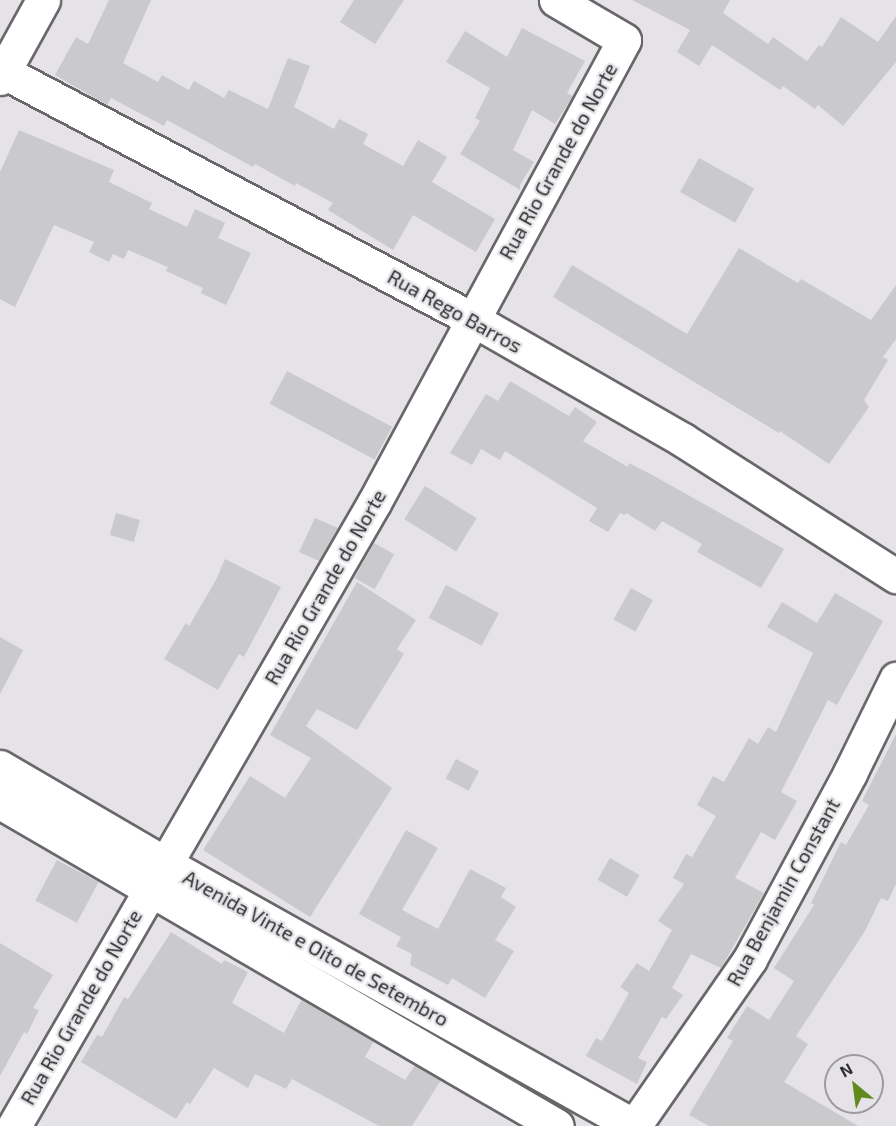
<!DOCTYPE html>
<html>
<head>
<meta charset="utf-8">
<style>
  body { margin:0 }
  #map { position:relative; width:896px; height:1126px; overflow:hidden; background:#e5e3e7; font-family:"Exo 2",sans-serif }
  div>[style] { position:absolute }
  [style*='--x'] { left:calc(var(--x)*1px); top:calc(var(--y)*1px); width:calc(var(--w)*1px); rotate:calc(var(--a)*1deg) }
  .building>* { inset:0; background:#cac9cc; transform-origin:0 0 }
  .roads { filter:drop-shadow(2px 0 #69676a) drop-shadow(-2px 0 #69676a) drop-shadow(0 2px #69676a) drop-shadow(0 -2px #69676a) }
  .minor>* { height:33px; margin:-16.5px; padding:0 16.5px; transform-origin:16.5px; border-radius:16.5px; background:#fff }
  span { translate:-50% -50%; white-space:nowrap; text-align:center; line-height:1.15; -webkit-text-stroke:4.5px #e5e3e7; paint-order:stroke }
  .street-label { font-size:20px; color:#302f30 }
  .north { position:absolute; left:824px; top:1054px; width:60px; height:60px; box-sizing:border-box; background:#e5e3e7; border:2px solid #9d9b9e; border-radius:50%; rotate:331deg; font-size:16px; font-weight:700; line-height:24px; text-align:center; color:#302f30 }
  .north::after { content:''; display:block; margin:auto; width:21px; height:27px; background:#608b1c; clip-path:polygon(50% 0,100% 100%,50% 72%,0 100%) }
</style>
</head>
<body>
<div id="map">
  <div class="building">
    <i style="clip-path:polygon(109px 0,151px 0,123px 63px,158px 82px,162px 75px,189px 90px,194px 81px,224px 98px,229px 90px,268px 109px,288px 58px,310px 66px,294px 107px,334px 129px,339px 119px,368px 134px,363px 144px,403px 166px,418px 140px,447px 157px,432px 182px,495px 219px,476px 252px,413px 215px,393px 250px,328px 210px,333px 203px,296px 183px,295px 186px,255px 164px,253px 167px,167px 120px,164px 126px,111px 98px,107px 105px,55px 75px,76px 37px,88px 44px)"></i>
    <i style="clip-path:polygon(354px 0,404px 0,375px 44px,340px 22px)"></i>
    <i style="clip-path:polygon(632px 0,730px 0,723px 13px,768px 44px,773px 37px,807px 61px,819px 45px,822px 47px,841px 17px,878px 42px,896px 16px,896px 62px,843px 126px,818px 105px,815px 109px,783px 86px,780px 90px,712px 45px,699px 66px,677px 52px,690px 30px)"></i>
    <i style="clip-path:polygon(522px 28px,585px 61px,567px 93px,573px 96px,555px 124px,532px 110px,513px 150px,534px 162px,520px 185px,520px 190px,460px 154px,480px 121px,475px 118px,490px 88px,446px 62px,465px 31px,507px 57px)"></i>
    <i style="clip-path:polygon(19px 130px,114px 170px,109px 182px,152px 203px,149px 209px,187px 227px,195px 209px,225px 223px,218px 238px,251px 253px,226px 305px,201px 293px,203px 288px,166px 271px,168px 267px,128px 250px,124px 259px,113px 254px,109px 262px,89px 252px,94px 242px,54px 225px,15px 307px,0 299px,0 172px)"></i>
    <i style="left:699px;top:158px;width:63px;height:39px;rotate:29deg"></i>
    <i style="clip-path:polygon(739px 248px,798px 283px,801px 279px,871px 320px,896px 285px,896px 339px,883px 357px,888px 360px,864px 400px,869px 407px,829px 464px,780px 431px,779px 433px,553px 297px,572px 265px,687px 334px)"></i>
    <i style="left:287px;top:371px;width:119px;height:37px;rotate:28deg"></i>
    <i style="clip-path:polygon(510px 381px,569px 416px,575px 407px,597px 422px,583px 441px,628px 467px,629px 463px,656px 477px,784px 549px,761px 588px,697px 552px,702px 544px,662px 521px,655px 531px,626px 513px,625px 515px,620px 513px,608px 532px,589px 521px,597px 508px,505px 451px,500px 460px,481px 449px,472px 465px,450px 453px,486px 394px,498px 401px)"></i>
    <i style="left:425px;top:486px;width:61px;height:39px;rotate:32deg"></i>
    <i style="left:116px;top:513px;width:25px;height:23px;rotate:16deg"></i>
    <i style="clip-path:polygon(315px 518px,338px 528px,319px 561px,299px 552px)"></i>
    <i style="left:374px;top:543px;width:23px;height:40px;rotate:29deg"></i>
    <i style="clip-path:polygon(225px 559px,281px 587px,244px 657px,239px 654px,218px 690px,164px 659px,186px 623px,189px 626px,216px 580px)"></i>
    <i style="clip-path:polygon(357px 582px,416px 620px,397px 649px,404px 654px,357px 730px,317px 709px,306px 726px,392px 788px,310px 917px,203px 850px,250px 776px,285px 798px,311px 758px,270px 735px)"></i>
    <i style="left:446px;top:585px;width:60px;height:37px;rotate:28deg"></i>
    <i style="left:631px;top:588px;width:25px;height:36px;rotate:29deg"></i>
    <i style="clip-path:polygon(835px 593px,883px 621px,837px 705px,828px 700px,781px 792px,797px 801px,775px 840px,761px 832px,735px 878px,764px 893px,721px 968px,691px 954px,672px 988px,683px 995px,666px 1019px,662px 1017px,638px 1058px,647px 1062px,637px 1084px,586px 1056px,596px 1038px,602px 1041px,629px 993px,620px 987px,637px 963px,649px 971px,672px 930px,658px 921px,684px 884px,673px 878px,686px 854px,692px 857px,716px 816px,697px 805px,713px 776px,724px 782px,749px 738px,758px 744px,768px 727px,776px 732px,813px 653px,767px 627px,782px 602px,817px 623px)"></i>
    <i style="clip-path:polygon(0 637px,23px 650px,0 694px)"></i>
    <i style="clip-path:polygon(896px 734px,896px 884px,888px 901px,881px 898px,865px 931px,796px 1036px,808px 1044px,784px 1082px,858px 1126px,709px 1126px,689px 1115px,733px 1041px,727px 1038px,747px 1006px,769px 1020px,794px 981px,774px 968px,814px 905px,811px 903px,841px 842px,846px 845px,869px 805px,862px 801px)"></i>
    <i style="left:456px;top:759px;width:26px;height:22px;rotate:28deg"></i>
    <i style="clip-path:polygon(406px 830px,438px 848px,402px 910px,438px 929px,470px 869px,506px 888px,501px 897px,516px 907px,495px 940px,514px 951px,485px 998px,452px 978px,448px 985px,410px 965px,412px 954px,396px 946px,401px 937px,359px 914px)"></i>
    <i style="left:610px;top:858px;width:34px;height:25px;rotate:30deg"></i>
    <i style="left:57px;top:860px;width:47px;height:46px;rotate:28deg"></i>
    <i style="clip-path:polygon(171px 932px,222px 964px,224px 960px,248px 972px,232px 1003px,284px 1033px,302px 999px,374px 1041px,365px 1057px,405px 1080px,415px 1065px,441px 1080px,412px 1126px,379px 1126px,292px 1079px,286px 1089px,255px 1074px,248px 1088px,214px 1068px,190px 1104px,187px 1102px,176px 1119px,81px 1062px,97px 1035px,102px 1037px,124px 997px,128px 999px)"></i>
    <i style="clip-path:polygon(0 943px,53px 975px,33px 1008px,39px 1010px,27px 1034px,24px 1032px,0 1076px)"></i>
  </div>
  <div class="roads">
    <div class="minor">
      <i style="--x:0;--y:70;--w:534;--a:27.81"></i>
      <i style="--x:472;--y:319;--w:243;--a:29.8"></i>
      <i style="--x:683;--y:440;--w:253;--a:32.6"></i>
      <i style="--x:0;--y:78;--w:89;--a:-61.1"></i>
      <i style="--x:0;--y:767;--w:190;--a:30.3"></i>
      <i style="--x:164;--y:863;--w:539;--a:29.23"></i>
      <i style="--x:0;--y:802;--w:644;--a:30.19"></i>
      <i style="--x:14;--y:1126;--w:720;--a:-59.98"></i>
      <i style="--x:374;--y:503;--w:526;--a:-61.63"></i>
      <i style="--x:624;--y:40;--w:79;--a:-149.5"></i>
      <i style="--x:634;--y:1126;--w:203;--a:-55.2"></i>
      <i style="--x:750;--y:959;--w:211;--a:-61.7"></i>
      <i style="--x:850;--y:773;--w:105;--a:-63.9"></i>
    </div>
  </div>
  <div class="street-label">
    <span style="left:558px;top:161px;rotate:-61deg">Rua Rio Grande do Norte</span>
    <span style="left:455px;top:311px;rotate:29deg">Rua Rego Barros</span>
    <span style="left:325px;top:587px;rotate:-60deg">Rua Rio Grande do Norte</span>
    <span style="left:783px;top:892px;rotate:-61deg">Rua Benjamin Constant</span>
    <span style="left:316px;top:948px;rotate:29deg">Avenida Vinte e Oito de Setembro</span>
    <span style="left:81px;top:1007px;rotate:-60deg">Rua Rio Grande do Norte</span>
  </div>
  <div class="north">N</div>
</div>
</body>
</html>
